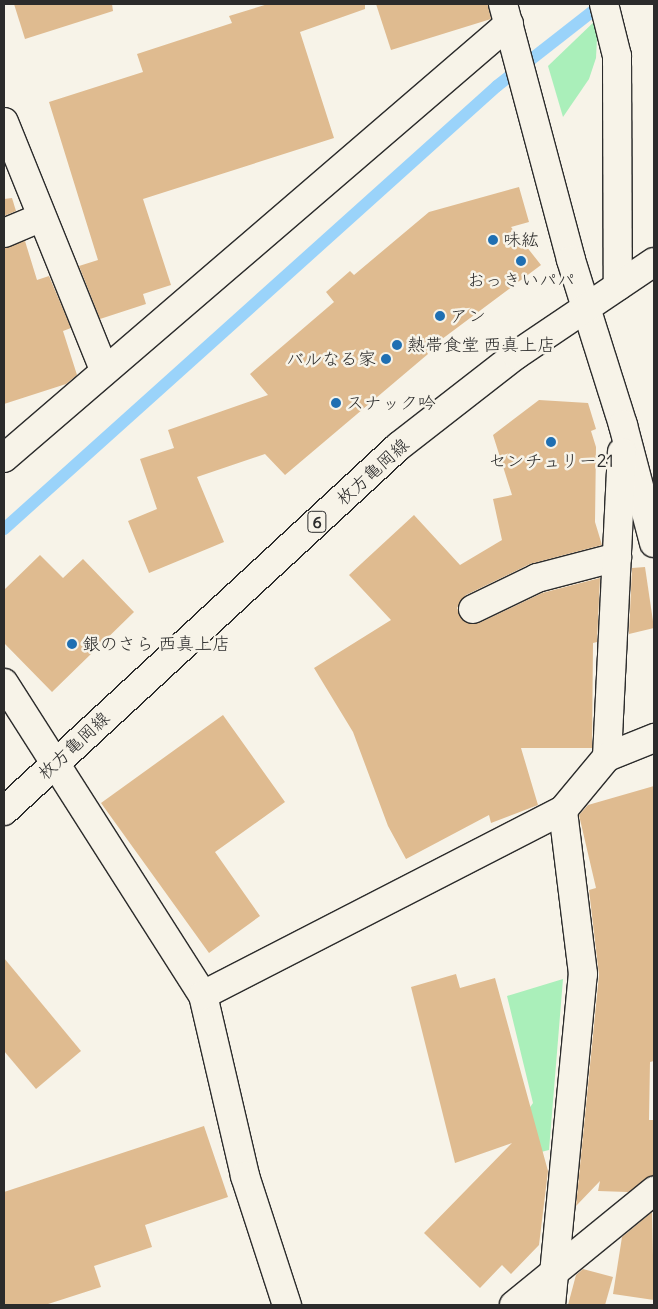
<!DOCTYPE html>
<html>
<head>
<meta charset="utf-8">
<style>
  body { margin:0 }
  #map { position:relative; width:658px; height:1309px; overflow:hidden; background:#f7f3e8; font-family:Delius,"Klee One",sans-serif }
  div>[style] { position:absolute }
  [style*='--x'] { left:calc(var(--x)*1px); top:calc(var(--y)*1px); width:calc(var(--w)*1px); rotate:calc(var(--a)*1deg) }
  .green>* { inset:0; background:#aaefba }
  .stream>* { height:12px; margin:-6px; padding:0 6px; transform-origin:6px; border-radius:6px; background:#9ad3fa }
  .building>* { inset:0; background:#dfbb90 }
  .roads { filter:drop-shadow(1px 0 #2b2b2b) drop-shadow(-1px 0 #2b2b2b) drop-shadow(0 1px #2b2b2b) drop-shadow(0 -1px #2b2b2b) }
  .minor>* { height:28px; margin:-14px; padding:0 14px; transform-origin:14px; border-radius:14px; background:#f7f3e8 }
  .major>* { height:28px; margin:-14px; padding:0 14px; transform-origin:14px; border-radius:14px; background:#f7f3e8 }
  .dots>* { width:14px; height:14px; translate:-50% -50%; box-sizing:border-box; border:2px solid #f7f3e8; border-radius:50% }
  span { translate:-50% -50%; white-space:nowrap; text-align:center; line-height:1.15; -webkit-text-stroke:5px #f7f3e8; paint-order:stroke }
  .shield-label span { padding:1px 4px; background:#f7f3e8; border:1px solid; border-radius:4px; -webkit-text-stroke-width:0 }
  .shield-label { font-size:16px; color:#2b2b2b; font-weight:700 }
  .poi-label { font-size:18px; color:#2b2b2b }
  .left { translate:0 -50%; text-align:left }
  .right { translate:-100% -50%; text-align:right }
  .street-label { font-size:18px; color:#2b2b2b }
  .frame { position:absolute; inset:0; border:5px solid #2b2b2b; pointer-events:none }
</style>
</head>
<body>
<div id="map">
  <div class="green">
    <i style="clip-path:polygon(598px 18px,596px 58px,589px 79px,563px 117px,548px 66px)"></i>
    <i style="clip-path:polygon(563px 979px,549px 1150px,537px 1153px,526px 1113px,533px 1103px,507px 996px)"></i>
  </div>
  <div class="stream">
    <i style="--x:4;--y:529;--w:663;--a:-41.94"></i>
    <i style="--x:497;--y:86;--w:133;--a:-38"></i>
  </div>
  <div class="building">
    <i style="clip-path:polygon(14px 4px,112px 4px,113px 11px,25px 39px)"></i>
    <i style="clip-path:polygon(268px 4px,365px 4px,365px 9px,300px 32px,334px 138px,143px 199px,171px 285px,143px 294px,146px 304px,100px 319px,79px 266px,98px 260px,49px 102px,143px 72px,137px 54px,232px 23px,229px 16px)"></i>
    <i style="clip-path:polygon(376px 4px,488px 4px,491px 19px,391px 50px)"></i>
    <i style="clip-path:polygon(519px 187px,529px 222px,511px 227px,541px 265px,426px 351px,428px 354px,285px 475px,265px 454px,197px 477px,224px 542px,149px 573px,128px 521px,157px 509px,140px 459px,174px 448px,168px 430px,268px 395px,250px 374px,334px 302px,326px 292px,350px 271px,354px 275px,429px 212px)"></i>
    <i style="clip-path:polygon(12px 198px,16px 211px,4px 216px,4px 199px)"></i>
    <i style="clip-path:polygon(25px 241px,37px 280px,49px 276px,71px 328px,63px 331px,77px 375px,66px 384px,4px 404px,4px 248px)"></i>
    <i style="clip-path:polygon(539px 400px,588px 403px,596px 429px,591px 431px,596px 447px,595px 522px,602px 545px,530px 564px,466px 595px,457px 608px,465px 622px,479px 623px,542px 593px,600px 578px,597px 642px,593px 643px,592px 748px,521px 748px,538px 805px,491px 823px,489px 815px,406px 859px,388px 826px,353px 732px,314px 668px,391px 620px,349px 575px,414px 515px,460px 565px,502px 540px,493px 499px,512px 495px,493px 435px)"></i>
    <i style="clip-path:polygon(40px 555px,63px 578px,83px 559px,134px 612px,52px 692px,4px 643px,4px 590px)"></i>
    <i style="clip-path:polygon(645px 567px,654px 628px,629px 634px,632px 568px)"></i>
    <i style="clip-path:polygon(223px 715px,285px 802px,215px 852px,260px 916px,209px 953px,101px 803px)"></i>
    <i style="clip-path:polygon(654px 786px,654px 1061px,650px 1062px,649px 1120px,654px 1120px,653px 1176px,628px 1192px,598px 1191px,600px 1181px,576px 1206px,599px 975px,589px 890px,596px 888px,579px 815px,588px 805px)"></i>
    <i style="clip-path:polygon(4px 958px,81px 1051px,36px 1089px,4px 1051px)"></i>
    <i style="clip-path:polygon(456px 974px,460px 988px,495px 978px,548px 1171px,539px 1245px,511px 1274px,502px 1265px,480px 1288px,424px 1233px,512px 1143px,455px 1163px,411px 987px)"></i>
    <i style="clip-path:polygon(204px 1126px,228px 1197px,145px 1225px,152px 1247px,94px 1266px,101px 1287px,45px 1305px,4px 1305px,4px 1192px)"></i>
    <i style="clip-path:polygon(652px 1212px,654px 1300px,613px 1294px,622px 1237px)"></i>
    <i style="clip-path:polygon(583px 1269px,613px 1277px,605px 1305px,568px 1305px,576px 1275px)"></i>
  </div>
  <div class="roads">
    <div class="minor">
      <i style="--x:503;--y:4;--w:265;--a:75.1"></i>
      <i style="--x:571;--y:260;--w:173;--a:72.5"></i>
      <i style="--x:623;--y:425;--w:122;--a:75.3"></i>
      <i style="--x:604;--y:4;--w:54;--a:76"></i>
      <i style="--x:617;--y:56;--w:230;--a:89.8"></i>
      <i style="--x:4;--y:122;--w:266;--a:68"></i>
      <i style="--x:4;--y:233;--w:41;--a:-22.8"></i>
      <i style="--x:4;--y:458;--w:666;--a:-40.68"></i>
      <i style="--x:473;--y:609;--w:71;--a:-25.8"></i>
      <i style="--x:537;--y:578;--w:83;--a:-14.7"></i>
      <i style="--x:4;--y:683;--w:370;--a:57.5"></i>
      <i style="--x:203;--y:995;--w:186;--a:76.9"></i>
      <i style="--x:245;--y:1176;--w:136;--a:72"></i>
      <i style="--x:607;--y:757;--w:305;--a:-87.2"></i>
      <i style="--x:203;--y:995;--w:405;--a:-27.2"></i>
      <i style="--x:563;--y:810;--w:69;--a:-50.3"></i>
      <i style="--x:607;--y:757;--w:51;--a:-22"></i>
      <i style="--x:514;--y:1305;--w:181;--a:-39.2"></i>
      <i style="--x:551;--y:1305;--w:333;--a:-84.5"></i>
      <i style="--x:583;--y:974;--w:165;--a:-97"></i>
    </div>
    <div class="major">
      <i style="--x:4;--y:811;--w:538;--a:-42.74"></i>
      <i style="--x:399;--y:446;--w:148;--a:-37.9"></i>
      <i style="--x:516;--y:355;--w:166;--a:-34"></i>
    </div>
  </div>
  <div class="dots">
    <i style="left:493px;top:240px;background:#1f6fb2"></i>
    <i style="left:521px;top:261px;background:#1f6fb2"></i>
    <i style="left:440px;top:316px;background:#1f6fb2"></i>
    <i style="left:397px;top:345px;background:#1f6fb2"></i>
    <i style="left:386px;top:359px;background:#1f6fb2"></i>
    <i style="left:336px;top:403px;background:#1f6fb2"></i>
    <i style="left:551px;top:442px;background:#1f6fb2"></i>
    <i style="left:72px;top:644px;background:#1f6fb2"></i>
  </div>
  <div class="shield-label">
    <span style="left:317px;top:522px">6</span>
  </div>
  <div class="poi-label">
    <span class="left" style="left:503px;top:240px">味紘</span>
    <span style="left:521px;top:280px">おっきいパパ</span>
    <span class="left" style="left:450px;top:316px">アン</span>
    <span class="left" style="left:407px;top:345px">熱帯食堂 西真上店</span>
    <span class="right" style="left:376px;top:359px">バルなる家</span>
    <span class="left" style="left:346px;top:403px">スナック吟</span>
    <span style="left:551px;top:461px">センチュリー21</span>
    <span class="left" style="left:82px;top:644px">銀のさら 西真上店</span>
  </div>
  <div class="street-label">
    <span style="left:373px;top:472px;rotate:-42deg">枚方亀岡線</span>
    <span style="left:74px;top:746px;rotate:-43deg">枚方亀岡線</span>
  </div>
  <div class="frame"></div>
</div>
</body>
</html>
